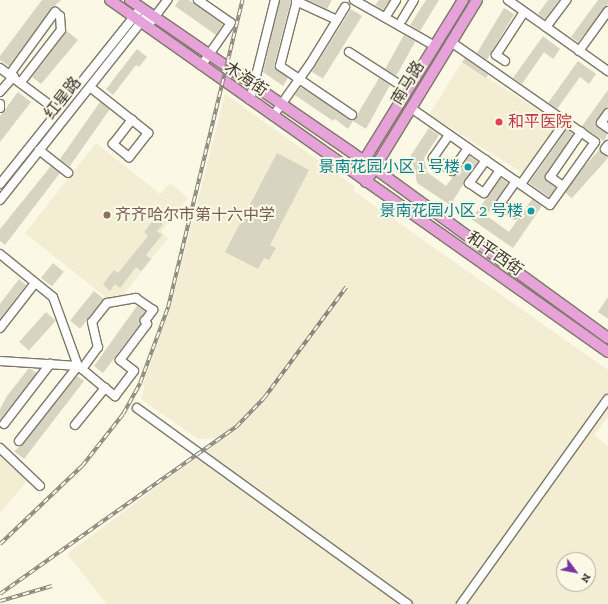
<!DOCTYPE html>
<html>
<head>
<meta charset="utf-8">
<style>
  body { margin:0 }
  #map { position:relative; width:608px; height:604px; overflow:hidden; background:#fcf8e6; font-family:"Zilla Slab","Noto Sans SC",serif }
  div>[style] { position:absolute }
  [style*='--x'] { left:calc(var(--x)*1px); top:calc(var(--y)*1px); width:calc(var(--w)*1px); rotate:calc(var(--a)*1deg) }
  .built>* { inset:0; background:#f3edd3; transform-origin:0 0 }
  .building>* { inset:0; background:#d8d4c2; transform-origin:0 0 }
  .roads { filter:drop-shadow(1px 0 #7d7969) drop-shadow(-1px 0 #7d7969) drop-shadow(0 1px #7d7969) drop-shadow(0 -1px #7d7969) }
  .minor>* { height:8px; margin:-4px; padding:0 4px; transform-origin:4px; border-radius:4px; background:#fff }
  .major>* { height:10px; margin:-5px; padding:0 5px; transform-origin:5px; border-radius:5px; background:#e6a2d9 }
  .rail>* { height:3.5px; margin-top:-1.75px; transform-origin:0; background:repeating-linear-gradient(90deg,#fcf8e6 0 6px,#89877b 0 12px); box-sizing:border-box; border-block:1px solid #89877b }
  .dots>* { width:11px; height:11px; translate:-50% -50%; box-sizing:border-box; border:2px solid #fcf8e6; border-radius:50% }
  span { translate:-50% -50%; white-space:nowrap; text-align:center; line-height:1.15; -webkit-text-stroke:4px #fcf8e6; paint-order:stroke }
  .street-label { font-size:16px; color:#3b3932 }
  .health-label { font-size:16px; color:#be3a42 }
  .left { translate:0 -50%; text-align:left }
  .culture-label { font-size:16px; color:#0d838f }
  .right { translate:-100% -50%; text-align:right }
  .education-label { font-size:16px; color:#785e54 }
  .north { position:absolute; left:556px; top:552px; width:40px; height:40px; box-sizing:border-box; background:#fcf8e6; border:1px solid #afac9e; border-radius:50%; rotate:122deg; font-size:11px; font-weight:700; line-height:16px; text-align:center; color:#3b3932 }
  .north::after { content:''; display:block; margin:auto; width:14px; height:18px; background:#7833a7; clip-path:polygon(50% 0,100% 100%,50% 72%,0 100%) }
</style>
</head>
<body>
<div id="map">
  <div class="built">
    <i style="left:462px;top:62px;width:115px;height:62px;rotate:32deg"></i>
    <i style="clip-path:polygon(evenodd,225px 94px,354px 186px,354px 191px,372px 204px,608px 370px,608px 417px,594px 435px,608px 446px,608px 604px,107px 604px,67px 554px,222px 438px,251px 412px,219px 438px,198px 439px,141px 399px,145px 386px,143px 385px,172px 301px,225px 94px,564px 560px,588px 560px,588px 584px,564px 584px,564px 560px)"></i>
    <i style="clip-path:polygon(96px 143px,160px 194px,170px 183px,188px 198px,161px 232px,168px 238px,121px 298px,109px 300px,25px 233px)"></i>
    <i style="clip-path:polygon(0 456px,28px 480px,0 513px)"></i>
  </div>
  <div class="building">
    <i style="clip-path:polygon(42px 0,61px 0,51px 9px,9px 66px,0 60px,0 56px)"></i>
    <i style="clip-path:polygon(179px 0,189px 0,223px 24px,216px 35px,175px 6px)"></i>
    <i style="clip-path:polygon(280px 0,291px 0,274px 66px,288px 78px,283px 86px,263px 72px)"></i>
    <i style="clip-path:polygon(307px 0,332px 0,327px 9px)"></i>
    <i style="clip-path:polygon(379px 0,390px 0,383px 10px,375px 5px)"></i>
    <i style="clip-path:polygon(426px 0,439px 0,420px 31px,410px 25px)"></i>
    <i style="clip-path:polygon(548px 0,559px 0,545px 19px,538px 14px)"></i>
    <i style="clip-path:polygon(598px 0,608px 0,608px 4px,578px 42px,571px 37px)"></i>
    <i style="left:504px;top:8px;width:12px;height:53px;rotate:31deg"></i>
    <i style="left:351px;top:9px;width:13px;height:74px;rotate:32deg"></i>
    <i style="clip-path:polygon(67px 31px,78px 40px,41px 84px,32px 77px)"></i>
    <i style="left:404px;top:35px;width:13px;height:39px;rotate:29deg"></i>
    <i style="clip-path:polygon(543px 36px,560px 49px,553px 59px,544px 52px,522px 84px,513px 78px)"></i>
    <i style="clip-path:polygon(137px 49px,147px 57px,139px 67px,136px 65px,113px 95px,106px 89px)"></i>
    <i style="clip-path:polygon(465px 58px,488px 75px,486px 78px,462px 62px)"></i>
    <i style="clip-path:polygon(578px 61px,596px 74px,589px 84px,580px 77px,557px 109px,548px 103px)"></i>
    <i style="clip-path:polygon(379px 78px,390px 85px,366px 129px,353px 121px,348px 129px,335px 119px,333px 121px,295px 95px,301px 87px,354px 120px)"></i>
    <i style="clip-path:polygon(608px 90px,608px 106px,596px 123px,608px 133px,604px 141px,582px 126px)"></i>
    <i style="clip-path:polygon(18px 92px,31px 102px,0 142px,0 116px)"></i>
    <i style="left:100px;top:102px;width:12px;height:70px;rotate:35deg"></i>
    <i style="clip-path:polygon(429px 128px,439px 135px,424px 158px,427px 172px,446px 186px,469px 156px,478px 162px,450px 205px,417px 183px,411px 155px)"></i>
    <i style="clip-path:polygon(567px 129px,573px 134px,545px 176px,556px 188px,549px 197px,529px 183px)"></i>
    <i style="left:599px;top:150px;width:12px;height:54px;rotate:42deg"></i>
    <i style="clip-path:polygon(277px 153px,309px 170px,270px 245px,276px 248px,269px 260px,264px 258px,258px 269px,225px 252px)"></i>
    <i style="clip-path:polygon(51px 166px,60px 173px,5px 245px,0 241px,0 229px)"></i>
    <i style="clip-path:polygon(501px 178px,508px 183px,487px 216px,509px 232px,532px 199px,542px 206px,513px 248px,471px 219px)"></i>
    <i style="clip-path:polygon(155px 218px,163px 224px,157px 231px,162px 235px,146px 255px,151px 259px,141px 271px,136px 267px,120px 288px,115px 284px,110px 291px,103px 284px,114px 270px,118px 273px,148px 236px,144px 232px)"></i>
    <i style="left:53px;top:263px;width:14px;height:19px;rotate:39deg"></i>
    <i style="clip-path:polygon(19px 279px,26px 285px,0 319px,0 304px)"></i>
    <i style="left:94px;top:291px;width:13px;height:38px;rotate:39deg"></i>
    <i style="clip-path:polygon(608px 297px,608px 319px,598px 312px)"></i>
    <i style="clip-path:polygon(137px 306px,145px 311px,140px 324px,103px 373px,94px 366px)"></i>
    <i style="left:46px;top:312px;width:13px;height:40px;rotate:42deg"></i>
    <i style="clip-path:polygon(29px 368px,37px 373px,0 420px,0 409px,7px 396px)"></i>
    <i style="clip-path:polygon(77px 376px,84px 381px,24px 459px,14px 451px,23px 444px)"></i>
  </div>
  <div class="roads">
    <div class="minor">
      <i style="--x:198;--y:0;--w:40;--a:34.9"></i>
      <i style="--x:231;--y:23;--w:52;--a:124.9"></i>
      <i style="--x:297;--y:0;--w:68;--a:104.4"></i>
      <i style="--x:280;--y:66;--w:87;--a:34.2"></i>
      <i style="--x:354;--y:0;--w:93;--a:29.6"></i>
      <i style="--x:508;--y:0;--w:123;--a:35.4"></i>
      <i style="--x:296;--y:1;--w:45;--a:24.9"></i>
      <i style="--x:388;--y:13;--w:15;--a:-58"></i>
      <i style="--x:402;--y:20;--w:23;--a:-59"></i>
      <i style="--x:147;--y:27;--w:34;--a:-53"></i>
      <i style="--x:546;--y:27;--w:34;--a:-53"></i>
      <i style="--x:579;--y:51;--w:49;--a:-54.1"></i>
      <i style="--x:349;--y:52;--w:70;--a:32.8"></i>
      <i style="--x:505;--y:61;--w:11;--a:-146"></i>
      <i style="--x:496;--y:55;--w:51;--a:-56.9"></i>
      <i style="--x:0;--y:68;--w:72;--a:36.6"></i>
      <i style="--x:10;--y:74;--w:77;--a:-54"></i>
      <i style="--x:55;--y:12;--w:6;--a:39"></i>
      <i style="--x:60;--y:16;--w:14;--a:86"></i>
      <i style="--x:61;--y:30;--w:66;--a:127.6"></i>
      <i style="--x:90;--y:87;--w:53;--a:38.2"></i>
      <i style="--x:132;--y:120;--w:21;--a:39"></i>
      <i style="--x:148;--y:133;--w:31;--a:128"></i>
      <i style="--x:129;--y:157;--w:21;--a:-141"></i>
      <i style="--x:113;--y:144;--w:31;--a:-52"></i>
      <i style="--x:0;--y:92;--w:21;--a:-49"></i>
      <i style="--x:250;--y:100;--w:103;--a:-76"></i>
      <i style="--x:0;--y:104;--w:4;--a:90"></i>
      <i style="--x:411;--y:108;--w:169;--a:34.9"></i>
      <i style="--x:550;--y:205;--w:77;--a:-54.5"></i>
      <i style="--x:595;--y:142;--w:175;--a:-145.2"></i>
      <i style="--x:608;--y:113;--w:12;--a:125"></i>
      <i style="--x:601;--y:123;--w:9;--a:36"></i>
      <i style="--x:273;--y:116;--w:64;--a:-54.6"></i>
      <i style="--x:310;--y:64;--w:67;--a:-58.4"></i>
      <i style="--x:449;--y:135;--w:28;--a:125"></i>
      <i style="--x:433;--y:158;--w:23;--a:34"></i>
      <i style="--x:452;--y:171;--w:28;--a:-55"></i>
      <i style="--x:608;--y:145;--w:5;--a:127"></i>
      <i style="--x:605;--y:149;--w:4;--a:34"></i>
      <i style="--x:39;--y:150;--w:37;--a:38"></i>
      <i style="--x:486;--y:160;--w:29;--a:126"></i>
      <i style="--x:469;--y:183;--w:18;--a:34"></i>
      <i style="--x:484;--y:193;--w:28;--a:-55"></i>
      <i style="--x:0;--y:184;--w:226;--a:-51.3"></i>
      <i style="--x:521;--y:184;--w:72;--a:-54.6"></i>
      <i style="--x:563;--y:186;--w:16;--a:-145"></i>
      <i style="--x:550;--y:177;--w:55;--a:-55.4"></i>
      <i style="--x:0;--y:200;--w:238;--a:-51.6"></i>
      <i style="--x:514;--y:214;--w:17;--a:-144"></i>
      <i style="--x:500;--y:204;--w:28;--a:-55"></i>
      <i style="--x:0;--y:254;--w:68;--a:39.1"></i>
      <i style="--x:53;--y:297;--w:73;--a:70.1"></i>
      <i style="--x:78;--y:366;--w:78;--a:-176.3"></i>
      <i style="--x:0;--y:328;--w:57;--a:-52.1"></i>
      <i style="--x:137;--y:408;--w:334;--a:35.9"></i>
      <i style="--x:4;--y:424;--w:76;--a:-52.5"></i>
      <i style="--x:75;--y:425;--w:48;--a:-51"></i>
      <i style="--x:19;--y:441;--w:95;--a:-51.8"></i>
      <i style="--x:78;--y:366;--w:5;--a:37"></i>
      <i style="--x:82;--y:369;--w:30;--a:40"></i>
      <i style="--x:105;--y:388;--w:13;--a:39"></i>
      <i style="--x:115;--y:396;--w:31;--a:-53"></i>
      <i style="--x:134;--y:371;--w:18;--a:-142"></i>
      <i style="--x:120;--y:360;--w:45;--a:-53.1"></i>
      <i style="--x:147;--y:324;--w:4;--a:-124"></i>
      <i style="--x:145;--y:321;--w:14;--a:-54"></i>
      <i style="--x:153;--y:310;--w:21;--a:-145"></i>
      <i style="--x:136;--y:298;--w:29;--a:170"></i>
      <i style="--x:107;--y:303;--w:24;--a:128"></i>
      <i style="--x:92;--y:322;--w:26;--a:77"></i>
      <i style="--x:98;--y:347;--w:27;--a:126"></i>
      <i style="--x:0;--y:448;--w:55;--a:43.5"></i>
      <i style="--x:461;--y:604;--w:252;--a:-54.4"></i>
    </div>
    <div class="major">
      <i style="--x:110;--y:0;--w:610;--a:35.25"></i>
      <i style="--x:130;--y:0;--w:296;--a:34.5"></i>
      <i style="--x:374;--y:168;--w:289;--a:36"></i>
      <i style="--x:360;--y:167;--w:196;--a:-58.3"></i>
      <i style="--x:366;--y:182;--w:213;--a:-58.6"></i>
    </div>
  </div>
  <div class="rail">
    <i style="--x:0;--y:544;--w:113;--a:-43.6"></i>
    <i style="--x:82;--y:466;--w:66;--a:-51.7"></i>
    <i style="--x:123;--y:414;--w:35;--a:-61"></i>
    <i style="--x:140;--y:383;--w:81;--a:-69.8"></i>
    <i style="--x:168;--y:307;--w:316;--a:-76.4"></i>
    <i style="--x:0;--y:594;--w:289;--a:-35.3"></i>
    <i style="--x:236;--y:427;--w:40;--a:-46"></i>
    <i style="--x:264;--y:398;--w:138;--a:-53.5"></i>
    <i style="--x:0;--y:601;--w:54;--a:-16.1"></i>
  </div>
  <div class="dots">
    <i style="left:499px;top:122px;background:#e0444e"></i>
    <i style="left:468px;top:167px;background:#0f9aa8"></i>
    <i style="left:531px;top:211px;background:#0f9aa8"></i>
    <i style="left:107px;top:215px;background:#8d6e63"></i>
  </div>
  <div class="street-label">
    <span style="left:246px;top:79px;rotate:34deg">木海街</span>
    <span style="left:408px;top:83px;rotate:-59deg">南马路</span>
    <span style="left:63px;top:98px;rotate:-52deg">红星路</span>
    <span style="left:495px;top:254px;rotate:35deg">和平西街</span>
  </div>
  <div class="health-label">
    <span class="left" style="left:508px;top:122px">和平医院</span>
  </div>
  <div class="culture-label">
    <span class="right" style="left:460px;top:167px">景南花园小区 1 号楼</span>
    <span class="right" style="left:523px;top:211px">景南花园小区 2 号楼</span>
  </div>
  <div class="education-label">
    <span class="left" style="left:115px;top:215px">齐齐哈尔市第十六中学</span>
  </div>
  <div class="north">N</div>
</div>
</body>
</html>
